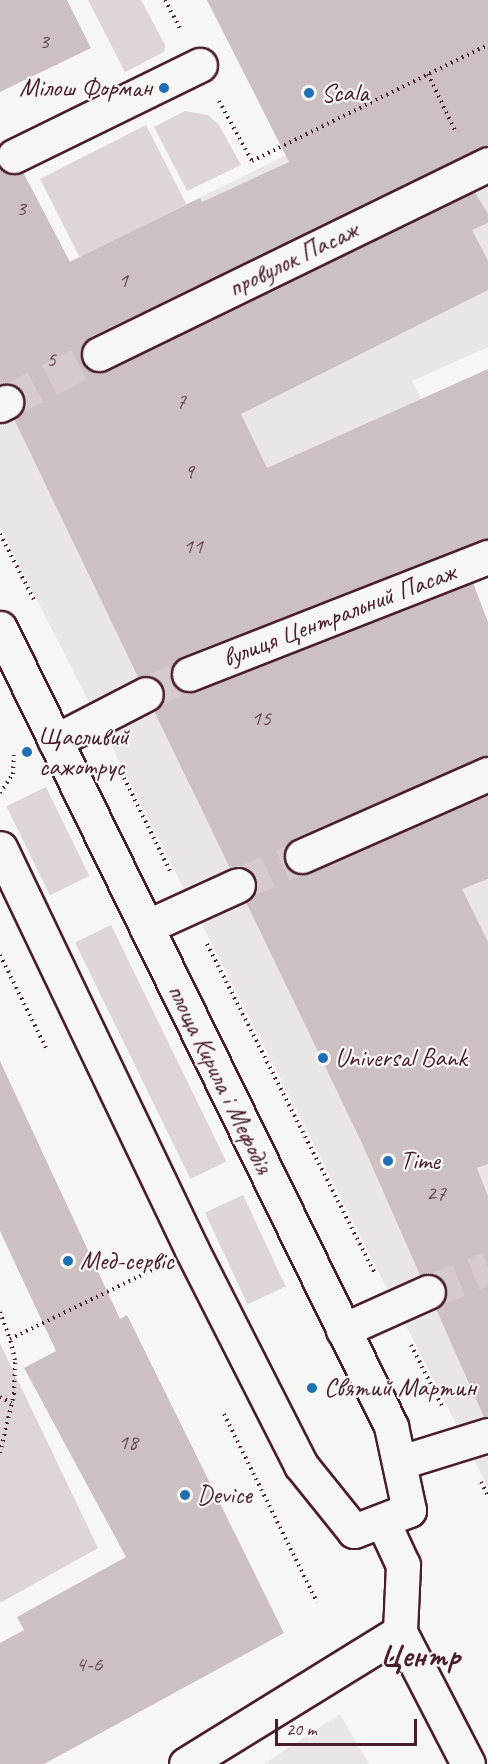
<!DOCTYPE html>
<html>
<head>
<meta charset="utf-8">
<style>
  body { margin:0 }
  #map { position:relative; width:488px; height:1764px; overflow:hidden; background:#f6f6f2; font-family:Caveat,sans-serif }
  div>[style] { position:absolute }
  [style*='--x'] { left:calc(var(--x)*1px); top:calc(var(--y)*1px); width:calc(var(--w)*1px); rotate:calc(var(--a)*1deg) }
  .built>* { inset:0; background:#e9e6e3 }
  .green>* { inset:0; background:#ddd6d5; transform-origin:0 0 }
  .building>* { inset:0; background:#ccc1c0 }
  .pedestrian-tunnel>* { height:33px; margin-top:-16.5px; transform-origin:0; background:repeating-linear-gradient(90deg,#d4cbca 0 33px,transparent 0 49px) }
  .path>* { height:4px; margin-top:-2px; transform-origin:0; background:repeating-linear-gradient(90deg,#4a1f2b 0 1.5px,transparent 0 6px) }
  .roads { filter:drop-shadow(2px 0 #4a1f2b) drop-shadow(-2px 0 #4a1f2b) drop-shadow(0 2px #4a1f2b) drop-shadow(0 -2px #4a1f2b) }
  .pedestrian>* { height:33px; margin:-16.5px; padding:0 16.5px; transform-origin:16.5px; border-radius:16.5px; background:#f6f6f2 }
  .tertiary>* { height:33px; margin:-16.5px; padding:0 16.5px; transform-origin:16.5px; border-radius:16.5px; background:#f6f6f2 }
  .dots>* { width:16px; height:16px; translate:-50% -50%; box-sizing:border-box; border:3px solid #f6f6f2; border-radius:50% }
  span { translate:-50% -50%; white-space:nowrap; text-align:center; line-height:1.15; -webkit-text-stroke:4.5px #f6f6f2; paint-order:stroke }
  .number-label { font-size:22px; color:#6a4850 }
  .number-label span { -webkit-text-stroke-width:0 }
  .poi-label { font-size:26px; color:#4a1f2b }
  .right { translate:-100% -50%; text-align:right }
  .left { translate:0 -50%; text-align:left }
  .street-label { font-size:26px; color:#4a1f2b }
  .district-label { font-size:32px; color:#4a1f2b; font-weight:700 }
  .scale { position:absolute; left:275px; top:1719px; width:142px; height:27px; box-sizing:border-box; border:3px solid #4a1f2b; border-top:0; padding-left:8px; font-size:18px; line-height:21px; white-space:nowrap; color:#4a1f2b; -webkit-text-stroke:4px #f6f6f2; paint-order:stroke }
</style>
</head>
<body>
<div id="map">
  <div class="built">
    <i style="clip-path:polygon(488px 57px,488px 347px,412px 381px,421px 399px,350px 519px,400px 626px,488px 656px,488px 1487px,0 527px,0 295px)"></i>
    <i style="clip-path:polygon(340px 1714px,369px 1764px,264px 1764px)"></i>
  </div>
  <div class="green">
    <i style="clip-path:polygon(88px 0,141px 0,165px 45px,164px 52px,125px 72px)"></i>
    <i style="clip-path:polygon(185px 111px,208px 115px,219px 125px,241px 165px,187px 191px,154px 127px)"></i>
    <i style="left:146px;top:125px;width:89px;height:119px;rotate:63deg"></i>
    <i style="left:46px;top:787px;width:99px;height:44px;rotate:64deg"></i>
    <i style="left:111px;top:925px;width:263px;height:40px;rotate:64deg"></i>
    <i style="left:243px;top:1195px;width:101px;height:42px;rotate:65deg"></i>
    <i style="clip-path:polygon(0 1343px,98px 1548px,0 1603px)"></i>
  </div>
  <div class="building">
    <i style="clip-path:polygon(0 0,67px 0,91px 48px,0 92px)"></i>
    <i style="clip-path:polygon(207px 0,488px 0,488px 145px,91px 337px,80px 353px,89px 370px,107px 371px,474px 191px,488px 214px,488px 223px,472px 230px,488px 261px,488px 290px,241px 414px,267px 468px,488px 369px,488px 539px,182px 657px,170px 672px,178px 689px,196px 691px,473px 583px,488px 622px,488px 756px,294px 839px,283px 855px,291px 871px,310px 873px,488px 794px,488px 879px,462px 889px,488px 942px,488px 1164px,477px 1168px,488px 1196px,488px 1417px,484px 1417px,436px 1309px,447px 1294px,445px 1284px,430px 1273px,420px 1275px,361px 1141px,246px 902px,257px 887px,255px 877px,240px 866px,230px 868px,154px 711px,162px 704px,163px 686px,156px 678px,138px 677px,14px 419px,22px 412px,23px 394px,16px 386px,0 385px,0 168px,12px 175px,23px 172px,70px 262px,200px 198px,202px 202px,289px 162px)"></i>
    <i style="clip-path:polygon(0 1061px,120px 1319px,127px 1315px,284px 1633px,44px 1764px,0 1764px,0 1643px,24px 1630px,17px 1617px,126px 1557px,24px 1368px,56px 1351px,0 1231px)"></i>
  </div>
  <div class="pedestrian-tunnel">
    <i style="--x:6;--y:402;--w:105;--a:-27.3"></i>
    <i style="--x:146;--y:694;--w:47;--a:-24.9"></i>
    <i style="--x:238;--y:885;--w:70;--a:-24.4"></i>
    <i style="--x:428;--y:1292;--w:65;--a:-21.8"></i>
  </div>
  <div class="path">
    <i style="--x:165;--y:0;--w:32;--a:62"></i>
    <i style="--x:428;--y:74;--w:65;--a:64.6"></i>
    <i style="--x:219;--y:101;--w:68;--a:61.2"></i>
    <i style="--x:252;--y:161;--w:263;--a:-26.2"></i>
    <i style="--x:0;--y:534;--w:74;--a:62.7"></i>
    <i style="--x:124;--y:778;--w:104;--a:63.7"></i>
    <i style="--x:0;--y:793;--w:23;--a:-56"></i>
    <i style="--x:13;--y:774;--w:19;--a:-87"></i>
    <i style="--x:207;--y:944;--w:368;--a:63"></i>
    <i style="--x:0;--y:955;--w:104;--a:63.7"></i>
    <i style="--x:0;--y:1312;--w:29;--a:70"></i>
    <i style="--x:411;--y:1345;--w:68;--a:63.1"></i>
    <i style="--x:0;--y:1397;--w:13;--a:27"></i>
    <i style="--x:224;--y:1414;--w:210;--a:63.7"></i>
    <i style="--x:0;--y:1453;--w:61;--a:-76.7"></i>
    <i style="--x:14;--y:1394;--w:34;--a:-88"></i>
    <i style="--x:15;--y:1360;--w:22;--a:-103"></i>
    <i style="--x:10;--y:1339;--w:162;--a:-25.9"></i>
    <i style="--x:481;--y:1482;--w:16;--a:63"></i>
  </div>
  <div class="roads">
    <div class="pedestrian">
      <i style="--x:14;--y:156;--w:207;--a:-26.1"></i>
      <i style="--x:99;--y:354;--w:433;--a:-26"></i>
      <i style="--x:0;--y:405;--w:7;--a:-27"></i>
      <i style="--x:0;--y:628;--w:889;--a:63.9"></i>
      <i style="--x:391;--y:1426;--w:86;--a:77.9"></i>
      <i style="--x:409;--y:1510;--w:59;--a:159.1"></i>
      <i style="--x:354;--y:1531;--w:85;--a:-128.8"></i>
      <i style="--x:301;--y:1465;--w:241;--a:-116.9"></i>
      <i style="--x:192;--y:1250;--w:445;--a:-115.5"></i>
      <i style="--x:189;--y:674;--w:321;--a:-21.4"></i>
      <i style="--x:55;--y:741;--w:102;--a:-27.3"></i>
      <i style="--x:302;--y:856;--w:203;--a:-23.8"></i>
      <i style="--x:146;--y:927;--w:101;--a:-24.5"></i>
      <i style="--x:343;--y:1330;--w:93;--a:-24.1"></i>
      <i style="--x:401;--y:1462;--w:91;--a:-17.2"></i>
      <i style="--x:383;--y:1522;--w:47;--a:65.1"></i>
      <i style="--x:403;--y:1565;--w:67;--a:92.6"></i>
    </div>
    <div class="tertiary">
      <i style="--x:186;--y:1764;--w:251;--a:-31.7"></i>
      <i style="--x:400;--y:1632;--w:148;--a:62.7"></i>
    </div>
  </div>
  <div class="dots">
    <i style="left:164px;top:88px;background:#1f6fb2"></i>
    <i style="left:309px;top:93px;background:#1f6fb2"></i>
    <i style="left:27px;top:752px;background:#1f6fb2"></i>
    <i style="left:323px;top:1058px;background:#1f6fb2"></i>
    <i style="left:388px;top:1161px;background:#1f6fb2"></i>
    <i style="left:68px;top:1261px;background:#1f6fb2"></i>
    <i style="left:312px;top:1388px;background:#1f6fb2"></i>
    <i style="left:185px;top:1495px;background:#1f6fb2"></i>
  </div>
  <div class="number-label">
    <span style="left:44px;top:42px">3</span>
    <span style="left:21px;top:209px">3</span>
    <span style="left:123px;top:281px">1</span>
    <span style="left:51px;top:360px">5</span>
    <span style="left:181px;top:402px">7</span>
    <span style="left:189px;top:472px">9</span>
    <span style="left:193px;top:547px">11</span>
    <span style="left:261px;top:719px">15</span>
    <span style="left:436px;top:1194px">27</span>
    <span style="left:128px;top:1443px">18</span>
    <span style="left:89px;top:1665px">4-6</span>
  </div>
  <div class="poi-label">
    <span class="right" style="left:152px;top:88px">Мілош Форман</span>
    <span class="left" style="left:321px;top:93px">Scala</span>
    <span class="left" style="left:39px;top:752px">Щасливий<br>сажотрус</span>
    <span class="left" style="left:335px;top:1058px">Universal Bank</span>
    <span class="left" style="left:400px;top:1161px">Time</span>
    <span class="left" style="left:80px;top:1261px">Мед-сервіс</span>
    <span class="left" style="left:324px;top:1388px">Святий Мартин</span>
    <span class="left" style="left:197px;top:1495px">Device</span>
  </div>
  <div class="street-label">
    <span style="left:293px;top:259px;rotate:-26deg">провулок Пасаж</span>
    <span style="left:339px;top:615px;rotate:-21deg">вулиця Центральний Пасаж</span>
    <span style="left:220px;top:1079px;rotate:64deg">площа Кирила і Мефодія</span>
  </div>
  <div class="district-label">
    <span style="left:420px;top:1656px">Центр</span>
  </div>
  <div class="scale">20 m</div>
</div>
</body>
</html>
